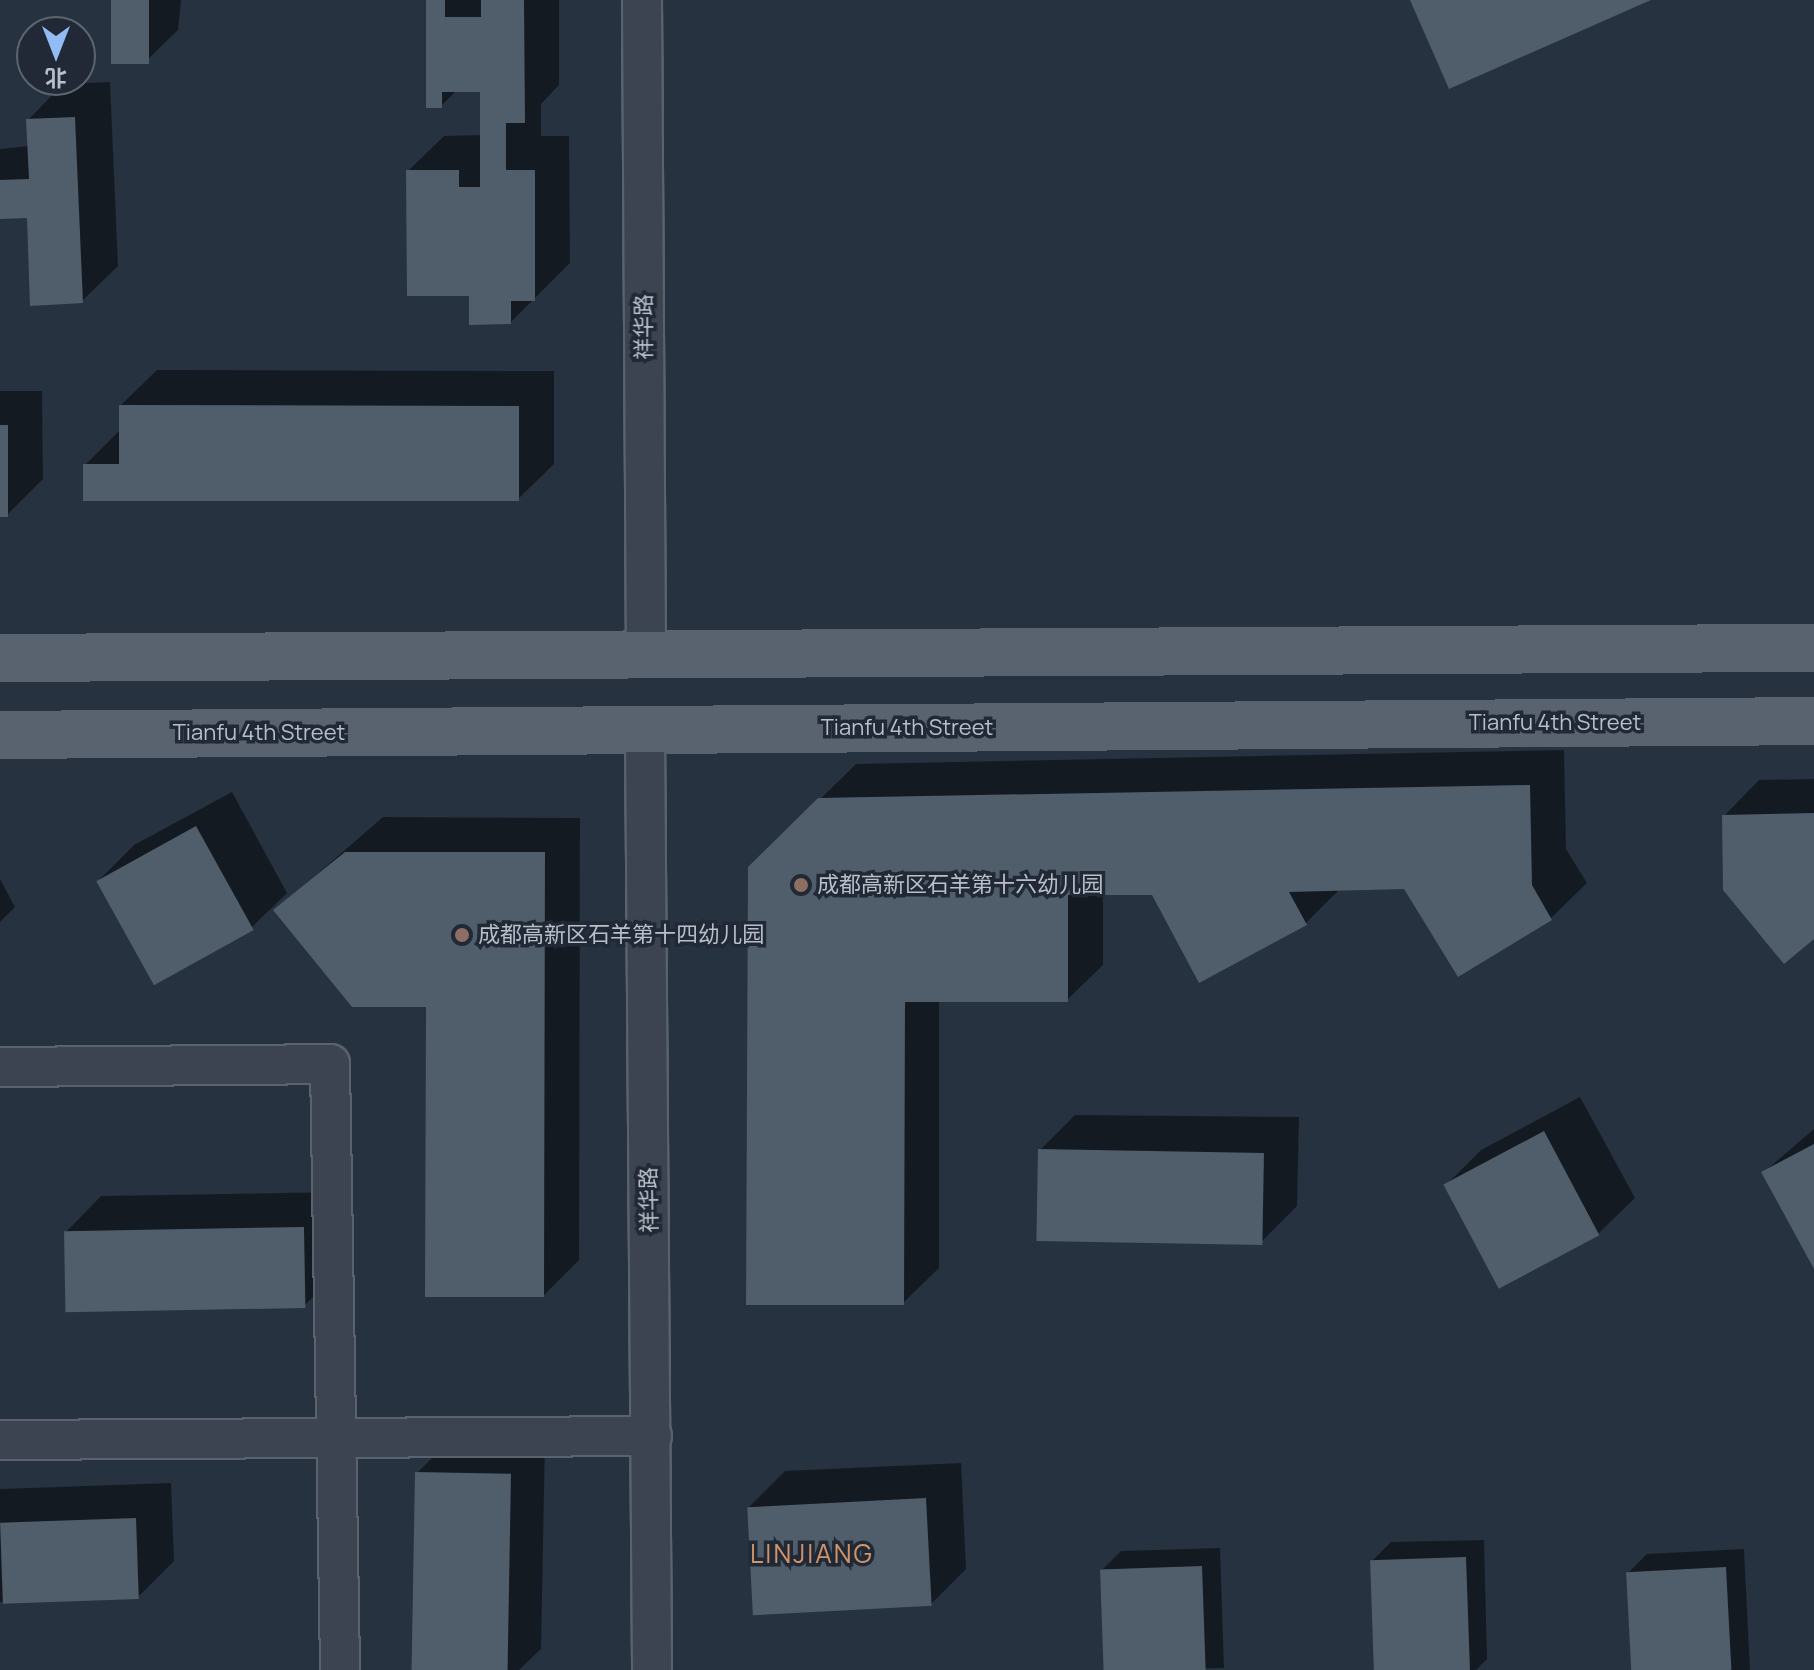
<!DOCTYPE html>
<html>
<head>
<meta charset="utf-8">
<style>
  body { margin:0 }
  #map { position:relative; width:1814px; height:1670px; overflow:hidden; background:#273240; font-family:Manrope,"Noto Sans SC",sans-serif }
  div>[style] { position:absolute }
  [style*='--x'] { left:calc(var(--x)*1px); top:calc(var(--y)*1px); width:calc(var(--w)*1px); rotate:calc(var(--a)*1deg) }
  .shadow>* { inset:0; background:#0007 }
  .building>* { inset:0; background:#505d6b; transform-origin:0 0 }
  .roads { filter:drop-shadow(2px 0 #59626d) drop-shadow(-2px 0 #59626d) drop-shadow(0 2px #59626d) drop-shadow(0 -2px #59626d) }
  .minor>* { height:38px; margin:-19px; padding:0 19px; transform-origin:19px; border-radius:19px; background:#3b4450 }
  .major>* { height:44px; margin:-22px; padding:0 22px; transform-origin:22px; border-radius:22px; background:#596370 }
  .dots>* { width:22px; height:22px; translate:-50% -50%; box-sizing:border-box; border:4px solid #202935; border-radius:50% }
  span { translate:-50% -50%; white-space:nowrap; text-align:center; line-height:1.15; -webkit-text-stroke:7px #202935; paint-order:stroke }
  .street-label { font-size:22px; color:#b8bfca }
  .poi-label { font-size:22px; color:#b8bfca }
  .left { translate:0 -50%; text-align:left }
  .quarter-label { font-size:26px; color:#d1946b; letter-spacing:2px }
  .north { position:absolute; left:16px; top:16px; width:80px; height:80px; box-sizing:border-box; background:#202935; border:2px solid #5d6571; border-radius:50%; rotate:180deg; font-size:22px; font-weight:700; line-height:32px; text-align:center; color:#b8bfca }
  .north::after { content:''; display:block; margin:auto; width:28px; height:36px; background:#93bcf4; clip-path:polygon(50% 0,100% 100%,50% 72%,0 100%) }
</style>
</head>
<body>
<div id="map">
  <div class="shadow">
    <i style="clip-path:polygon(113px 0,181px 0,178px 30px,142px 65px)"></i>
    <i style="clip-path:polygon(428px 0,559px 0,559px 85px,541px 104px,541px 136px,569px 136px,570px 263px,511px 322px,471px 294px,408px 171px,444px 136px,482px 135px,482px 89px,457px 90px,441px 106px)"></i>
    <i style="clip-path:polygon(110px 82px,118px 266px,82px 301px,28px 216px,0 217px,0 149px,29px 146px,28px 120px,63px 84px)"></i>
    <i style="clip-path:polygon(157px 370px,554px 371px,554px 464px,518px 499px,85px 465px,121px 429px,121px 405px)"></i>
    <i style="clip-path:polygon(0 391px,42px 391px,43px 479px,8px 514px,0 515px)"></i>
    <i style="clip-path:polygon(1564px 750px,1566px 849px,1587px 883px,1551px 918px,1459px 974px,1405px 887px,1340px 889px,1305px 924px,1153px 894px,1103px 894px,1103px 965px,1067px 1000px,939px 1000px,939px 1268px,903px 1303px,750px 868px,856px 764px)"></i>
    <i style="clip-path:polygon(1814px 779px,1814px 937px,1724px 816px,1759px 780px)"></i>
    <i style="clip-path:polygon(232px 792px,287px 893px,251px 928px,98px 881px,134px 845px)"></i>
    <i style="clip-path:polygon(383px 817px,580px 818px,579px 1260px,543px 1296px,428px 1005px,276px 910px)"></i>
    <i style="clip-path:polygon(0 879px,15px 907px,0 922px)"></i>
    <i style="clip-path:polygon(1580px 1097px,1635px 1198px,1599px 1233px,1500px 1286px,1446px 1185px,1481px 1150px)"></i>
    <i style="clip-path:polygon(1075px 1115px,1299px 1117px,1297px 1206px,1262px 1241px,1040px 1150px)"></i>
    <i style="clip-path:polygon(1814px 1129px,1814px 1265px,1764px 1172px)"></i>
    <i style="clip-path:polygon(339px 1192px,340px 1270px,304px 1306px,66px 1232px,101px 1196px)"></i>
    <i style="clip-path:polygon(453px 1437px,545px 1439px,541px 1649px,519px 1670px,414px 1670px,417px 1473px)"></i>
    <i style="clip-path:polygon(961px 1463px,966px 1569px,931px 1604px,749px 1507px,785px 1471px)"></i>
    <i style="clip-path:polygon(171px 1483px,174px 1561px,138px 1597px,0 1602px,0 1489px)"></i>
    <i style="clip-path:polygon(1484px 1540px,1487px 1659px,1476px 1670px,1375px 1670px,1372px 1561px,1391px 1542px)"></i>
    <i style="clip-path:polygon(1220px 1548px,1224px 1668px,1106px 1670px,1102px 1570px,1121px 1551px)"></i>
    <i style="clip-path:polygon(1744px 1549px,1750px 1670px,1633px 1670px,1628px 1573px,1647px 1554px)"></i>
  </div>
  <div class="building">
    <i style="left:111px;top:0;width:38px;height:64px"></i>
    <i style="clip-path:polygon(426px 0,445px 0,445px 17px,481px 17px,481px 0,524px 0,525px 123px,506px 123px,506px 170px,535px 170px,535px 301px,511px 301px,511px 324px,469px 325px,469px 296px,407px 296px,406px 170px,459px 170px,459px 187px,480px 187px,480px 92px,442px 92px,442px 108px,426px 108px)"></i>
    <i style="clip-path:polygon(1410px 0,1651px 0,1449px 89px)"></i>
    <i style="clip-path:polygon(75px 117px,83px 303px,30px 306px,27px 218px,0 219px,0 180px,29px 179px,26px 119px)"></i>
    <i style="clip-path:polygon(119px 405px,519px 406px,519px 501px,83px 501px,83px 464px,119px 464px)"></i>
    <i style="left:0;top:425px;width:8px;height:92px"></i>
    <i style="clip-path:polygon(1530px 785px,1532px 885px,1552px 920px,1458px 977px,1404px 889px,1289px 892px,1307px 925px,1199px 983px,1152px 895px,1068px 895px,1068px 1002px,905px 1002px,904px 1305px,746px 1305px,748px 867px,818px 798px)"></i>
    <i style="clip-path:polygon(1814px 813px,1814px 939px,1784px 964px,1723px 890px,1722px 815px)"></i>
    <i style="left:196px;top:826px;width:119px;height:114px;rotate:61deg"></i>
    <i style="clip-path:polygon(345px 852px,545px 852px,544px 1297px,425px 1297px,426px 1007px,352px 1007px,273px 910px)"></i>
    <i style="left:1544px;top:1131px;width:118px;height:114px;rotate:62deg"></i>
    <i style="clip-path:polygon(1814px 1144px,1814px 1269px,1761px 1172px)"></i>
    <i style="left:1038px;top:1149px;width:226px;height:92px;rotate:1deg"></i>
    <i style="left:304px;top:1227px;width:81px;height:240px;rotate:89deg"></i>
    <i style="left:415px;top:1472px;width:96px;height:198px;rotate:1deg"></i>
    <i style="left:926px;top:1498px;width:108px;height:179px;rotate:87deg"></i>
    <i style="left:136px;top:1518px;width:81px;height:136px;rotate:88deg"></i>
    <i style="left:1466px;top:1557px;width:113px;height:96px;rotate:88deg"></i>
    <i style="left:1202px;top:1566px;width:104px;height:102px;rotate:88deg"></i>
    <i style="left:1726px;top:1567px;width:103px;height:100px;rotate:87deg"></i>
  </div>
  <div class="roads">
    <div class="minor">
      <i style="--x:642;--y:0;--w:653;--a:89.65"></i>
      <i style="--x:645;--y:731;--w:939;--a:89.57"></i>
      <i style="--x:0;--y:1067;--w:330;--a:-0.5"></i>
      <i style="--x:330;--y:1064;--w:606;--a:89.05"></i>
      <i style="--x:0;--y:1440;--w:652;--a:-0.35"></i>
    </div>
    <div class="major">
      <i style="--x:0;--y:658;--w:1814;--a:-0.32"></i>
      <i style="--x:0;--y:735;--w:1814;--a:-0.44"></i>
    </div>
  </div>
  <div class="dots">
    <i style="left:801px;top:885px;background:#8d6e63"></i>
    <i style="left:462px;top:935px;background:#8d6e63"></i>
  </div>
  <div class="street-label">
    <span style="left:644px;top:327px;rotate:-90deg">祥华路</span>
    <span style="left:1555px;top:723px">Tianfu 4th Street</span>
    <span style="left:907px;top:728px">Tianfu 4th Street</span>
    <span style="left:259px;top:733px">Tianfu 4th Street</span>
    <span style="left:649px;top:1200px;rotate:-91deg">祥华路</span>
  </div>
  <div class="poi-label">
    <span class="left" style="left:817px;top:885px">成都高新区石羊第十六幼儿园</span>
    <span class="left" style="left:478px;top:935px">成都高新区石羊第十四幼儿园</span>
  </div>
  <div class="quarter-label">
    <span style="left:812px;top:1554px">LINJIANG</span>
  </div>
  <div class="north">北</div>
</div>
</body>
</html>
